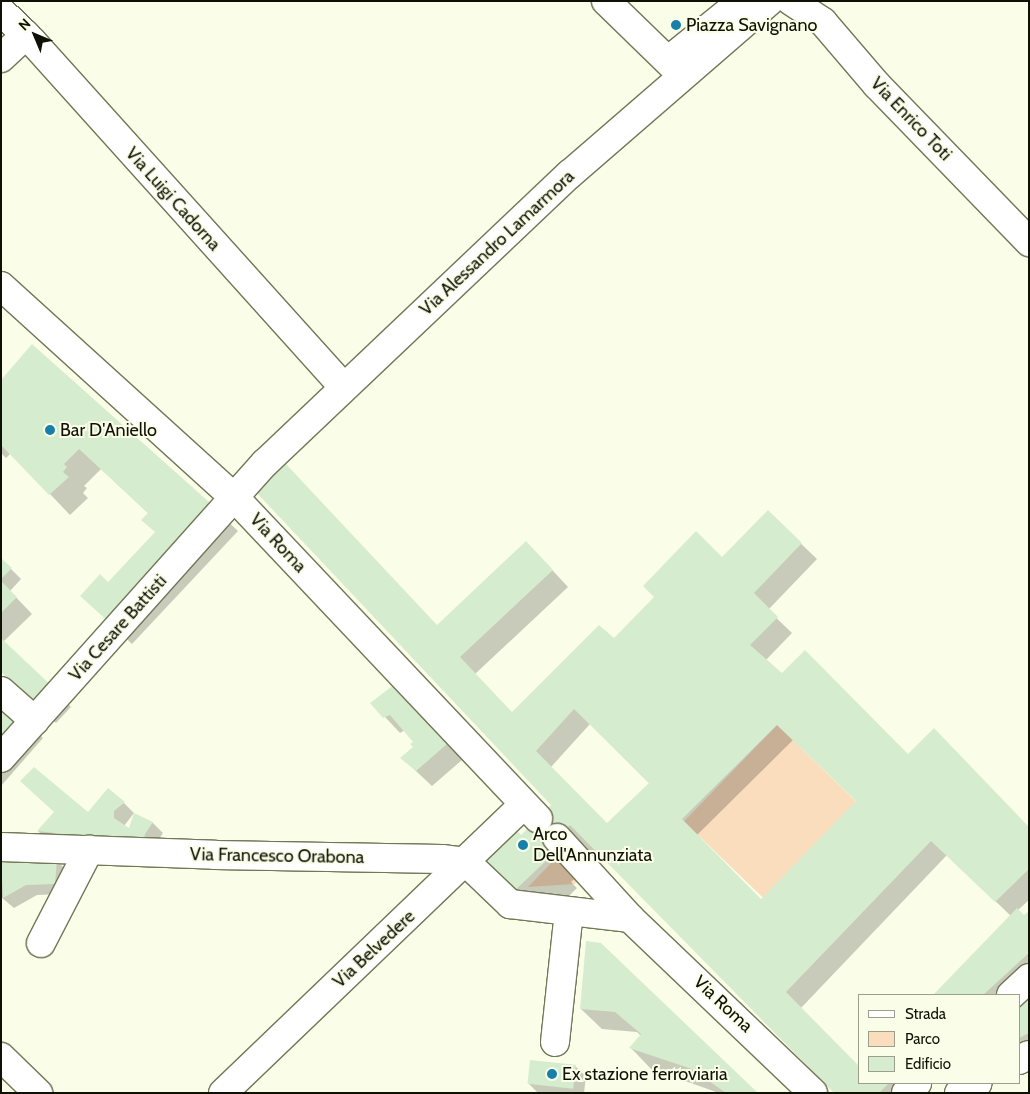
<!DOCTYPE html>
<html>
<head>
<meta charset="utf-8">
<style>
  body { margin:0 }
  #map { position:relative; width:1030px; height:1094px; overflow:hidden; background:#fafee8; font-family:Cabin,sans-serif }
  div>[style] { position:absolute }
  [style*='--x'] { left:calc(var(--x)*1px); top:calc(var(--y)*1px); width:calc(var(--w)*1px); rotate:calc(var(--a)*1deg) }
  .green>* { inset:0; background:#faddbd; transform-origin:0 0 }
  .shadow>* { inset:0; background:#0003 }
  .building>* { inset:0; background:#d5edce; transform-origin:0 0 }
  .roads { filter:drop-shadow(1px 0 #727756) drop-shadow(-1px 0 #727756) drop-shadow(0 1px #727756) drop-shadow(0 -1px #727756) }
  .minor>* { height:28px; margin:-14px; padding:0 14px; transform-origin:14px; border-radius:14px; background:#fff }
  .dots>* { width:14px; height:14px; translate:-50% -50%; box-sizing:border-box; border:2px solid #fafee8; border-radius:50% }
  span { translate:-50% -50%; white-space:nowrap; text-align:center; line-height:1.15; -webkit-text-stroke:4px #fafee8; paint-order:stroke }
  .poi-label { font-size:18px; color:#101105 }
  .left { translate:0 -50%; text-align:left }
  .street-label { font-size:18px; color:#101105 }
  .frame { position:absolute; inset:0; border:2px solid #101105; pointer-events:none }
  .legend { position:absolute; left:858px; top:994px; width:162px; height:90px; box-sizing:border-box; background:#fafee8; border:1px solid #9c9f8d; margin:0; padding:6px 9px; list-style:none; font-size:15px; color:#101105 }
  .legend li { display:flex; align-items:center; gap:10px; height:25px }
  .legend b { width:25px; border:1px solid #9c9f8d }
  .north { position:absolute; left:10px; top:10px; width:50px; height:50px; -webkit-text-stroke:4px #fafee8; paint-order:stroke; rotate:315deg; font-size:14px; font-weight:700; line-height:20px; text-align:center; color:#101105 }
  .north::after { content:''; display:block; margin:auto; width:18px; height:22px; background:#101105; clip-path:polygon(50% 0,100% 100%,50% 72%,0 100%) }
</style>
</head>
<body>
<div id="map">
  <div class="green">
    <i style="left:777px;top:725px;width:110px;height:134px;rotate:44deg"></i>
    <i style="clip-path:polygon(556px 858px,577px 881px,575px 884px,528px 887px)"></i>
  </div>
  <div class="shadow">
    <i style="clip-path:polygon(1px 382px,217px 511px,238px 531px,132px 644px,82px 596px,108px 584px,156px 533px,149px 514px,101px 469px,84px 486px,87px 488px,83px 493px,88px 498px,70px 515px,11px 453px,6px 458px,1px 453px)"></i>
    <i style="clip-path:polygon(evenodd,257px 491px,437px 626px,542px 559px,568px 587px,475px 674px,512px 713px,722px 559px,768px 512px,817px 559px,768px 610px,792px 633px,765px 661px,782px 675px,908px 756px,1029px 828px,1029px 900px,1018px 910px,1025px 917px,1029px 913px,1029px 983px,1016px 995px,935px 995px,1011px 916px,947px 855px,800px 1009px,859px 1083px,922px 1083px,911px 1093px,836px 1093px,600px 854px,571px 882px,577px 888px,540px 924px,511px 895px,521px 836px,553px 806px,257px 491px,590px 724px,650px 784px,607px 825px,551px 767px,590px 724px,257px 491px,793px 740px,858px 801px,761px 901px,697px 835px,793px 740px)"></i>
    <i style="clip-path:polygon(1px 559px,21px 579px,10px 591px,32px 614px,3px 642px,71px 707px,56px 723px,1px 671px)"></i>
    <i style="clip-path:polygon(1px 699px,43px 738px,1px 786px)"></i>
    <i style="clip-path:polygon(410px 701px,462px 760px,432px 786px,402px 758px,415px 747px,415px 742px,405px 730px,400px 733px,372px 703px)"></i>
    <i style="clip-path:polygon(124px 803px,134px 813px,124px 826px,130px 829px,135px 814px,153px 823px,163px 833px,155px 845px,48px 841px,38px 831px)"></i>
    <i style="clip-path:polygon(1px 858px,56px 860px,66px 870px,65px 894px,37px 895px,14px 908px,1px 897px)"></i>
    <i style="clip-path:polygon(587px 943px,756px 1093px,719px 1093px,651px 1069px,631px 1048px,641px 1036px,637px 1032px,602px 1029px,581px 1009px)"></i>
    <i style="clip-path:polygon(1029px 998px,1029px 1055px,1019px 1060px,1019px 1007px)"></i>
    <i style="clip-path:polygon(575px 1066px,586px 1076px,584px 1093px,538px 1093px,529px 1084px)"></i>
  </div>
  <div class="building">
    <i style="clip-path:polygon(32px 344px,218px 510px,111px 624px,80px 596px,100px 574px,108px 582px,155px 532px,141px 520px,148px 513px,79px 449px,64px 464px,67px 467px,63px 472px,69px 477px,49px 495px,1px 445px,1px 380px)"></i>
    <i style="clip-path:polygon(evenodd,285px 463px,437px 625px,526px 541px,553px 570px,460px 657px,512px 712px,599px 625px,614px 638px,654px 597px,643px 586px,696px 531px,722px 557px,768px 510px,802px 543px,754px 593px,778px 617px,750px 645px,782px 673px,805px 650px,908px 754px,934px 728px,1029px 827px,1029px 869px,995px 902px,931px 841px,786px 992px,859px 1066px,859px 1083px,889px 1083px,879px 1093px,834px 1093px,570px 825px,543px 852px,549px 858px,510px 895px,478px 862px,514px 827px,521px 835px,551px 805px,255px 491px,285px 463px,574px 709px,649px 783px,607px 823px,536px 751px,574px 709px,285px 463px,777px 725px,856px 801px,761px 899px,682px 819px,777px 725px)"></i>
    <i style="clip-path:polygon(1px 558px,12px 568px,1px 579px)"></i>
    <i style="clip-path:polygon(1px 581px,17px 597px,1px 613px)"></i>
    <i style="clip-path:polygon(1px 638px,56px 690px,40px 708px,1px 672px)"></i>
    <i style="clip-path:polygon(395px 684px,447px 744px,416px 771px,400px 758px,413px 747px,410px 744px,413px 742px,390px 715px,383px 718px,370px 703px)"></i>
    <i style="clip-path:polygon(1px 698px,29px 722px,1px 753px)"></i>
    <i style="clip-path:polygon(34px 767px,88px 812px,108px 788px,125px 802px,114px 811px,114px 818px,129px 828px,134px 813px,153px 822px,145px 834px,143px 843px,37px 831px,54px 812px,20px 781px)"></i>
    <i style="clip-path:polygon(1px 857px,57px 858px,55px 884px,26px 885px,3px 898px)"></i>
    <i style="clip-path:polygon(1017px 908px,1024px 915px,1029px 911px,1029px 953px,983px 995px,933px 995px)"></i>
    <i style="clip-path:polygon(586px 941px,601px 943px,758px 1093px,726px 1093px,692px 1069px,629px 1048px,641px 1034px,615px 1012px,580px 1009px)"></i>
    <i style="clip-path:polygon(1029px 996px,1029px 1033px,1019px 1038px,1019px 1005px)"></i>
    <i style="left:530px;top:1060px;width:46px;height:24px;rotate:6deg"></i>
  </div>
  <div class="roads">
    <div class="minor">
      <i style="--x:606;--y:1;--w:106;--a:44.2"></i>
      <i style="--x:791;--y:1;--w:38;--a:33"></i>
      <i style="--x:823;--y:22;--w:83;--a:49.4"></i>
      <i style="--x:877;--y:85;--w:219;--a:45.9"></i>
      <i style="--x:1;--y:11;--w:43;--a:44.1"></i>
      <i style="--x:32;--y:41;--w:465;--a:48"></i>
      <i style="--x:1;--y:58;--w:34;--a:-43"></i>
      <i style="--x:669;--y:60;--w:94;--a:-38.9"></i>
      <i style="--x:1;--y:286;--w:316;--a:42.2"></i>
      <i style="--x:235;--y:498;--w:441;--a:46.6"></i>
      <i style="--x:1;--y:691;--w:45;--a:41.4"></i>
      <i style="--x:1;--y:758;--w:396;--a:-48.2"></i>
      <i style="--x:265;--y:463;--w:420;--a:-43.5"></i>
      <i style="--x:570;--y:174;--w:264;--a:-40.9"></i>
      <i style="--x:557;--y:838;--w:108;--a:47.6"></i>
      <i style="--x:630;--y:918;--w:253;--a:43.7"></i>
      <i style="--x:1;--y:847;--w:214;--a:2.1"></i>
      <i style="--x:215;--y:855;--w:227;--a:1"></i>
      <i style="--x:442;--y:859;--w:24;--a:7"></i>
      <i style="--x:466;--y:862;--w:61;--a:43.7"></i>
      <i style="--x:510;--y:904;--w:121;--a:6.7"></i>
      <i style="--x:41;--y:943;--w:105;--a:-62.7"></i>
      <i style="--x:1011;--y:995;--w:25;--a:-43"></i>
      <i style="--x:555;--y:1042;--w:131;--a:-83.9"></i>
      <i style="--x:1;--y:1057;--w:52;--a:44.2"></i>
      <i style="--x:1019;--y:1060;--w:11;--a:-27"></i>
      <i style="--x:223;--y:1093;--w:417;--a:-43.8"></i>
      <i style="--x:906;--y:1093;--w:15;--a:-42"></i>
      <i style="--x:959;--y:1093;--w:21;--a:-28"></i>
    </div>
  </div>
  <div class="dots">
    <i style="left:676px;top:25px;background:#177fa9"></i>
    <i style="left:50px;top:430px;background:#177fa9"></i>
    <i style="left:523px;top:845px;background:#177fa9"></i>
    <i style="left:552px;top:1074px;background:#177fa9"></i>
  </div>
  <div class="poi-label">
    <span class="left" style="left:686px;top:25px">Piazza Savignano</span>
    <span class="left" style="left:60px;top:430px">Bar D'Aniello</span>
    <span class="left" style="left:533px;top:845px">Arco<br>Dell'Annunziata</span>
    <span class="left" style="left:562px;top:1074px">Ex stazione ferroviaria</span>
  </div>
  <div class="street-label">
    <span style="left:911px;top:119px;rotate:46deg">Via Enrico Toti</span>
    <span style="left:173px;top:199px;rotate:48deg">Via Luigi Cadorna</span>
    <span style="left:497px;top:243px;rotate:-43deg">Via Alessandro Lamarmora</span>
    <span style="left:278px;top:543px;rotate:47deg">Via Roma</span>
    <span style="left:118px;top:628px;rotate:-48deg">Via Cesare Battisti</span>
    <span style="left:277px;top:856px;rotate:1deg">Via Francesco Orabona</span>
    <span style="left:374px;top:949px;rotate:-43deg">Via Belvedere</span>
    <span style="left:723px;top:1004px;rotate:43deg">Via Roma</span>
  </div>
  <div class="frame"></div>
  <ul class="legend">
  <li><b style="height:6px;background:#fff"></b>Strada</li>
  <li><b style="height:14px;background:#faddbd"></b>Parco</li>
  <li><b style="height:14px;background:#d5edce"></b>Edificio</li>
  </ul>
  <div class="north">N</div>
</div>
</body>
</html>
